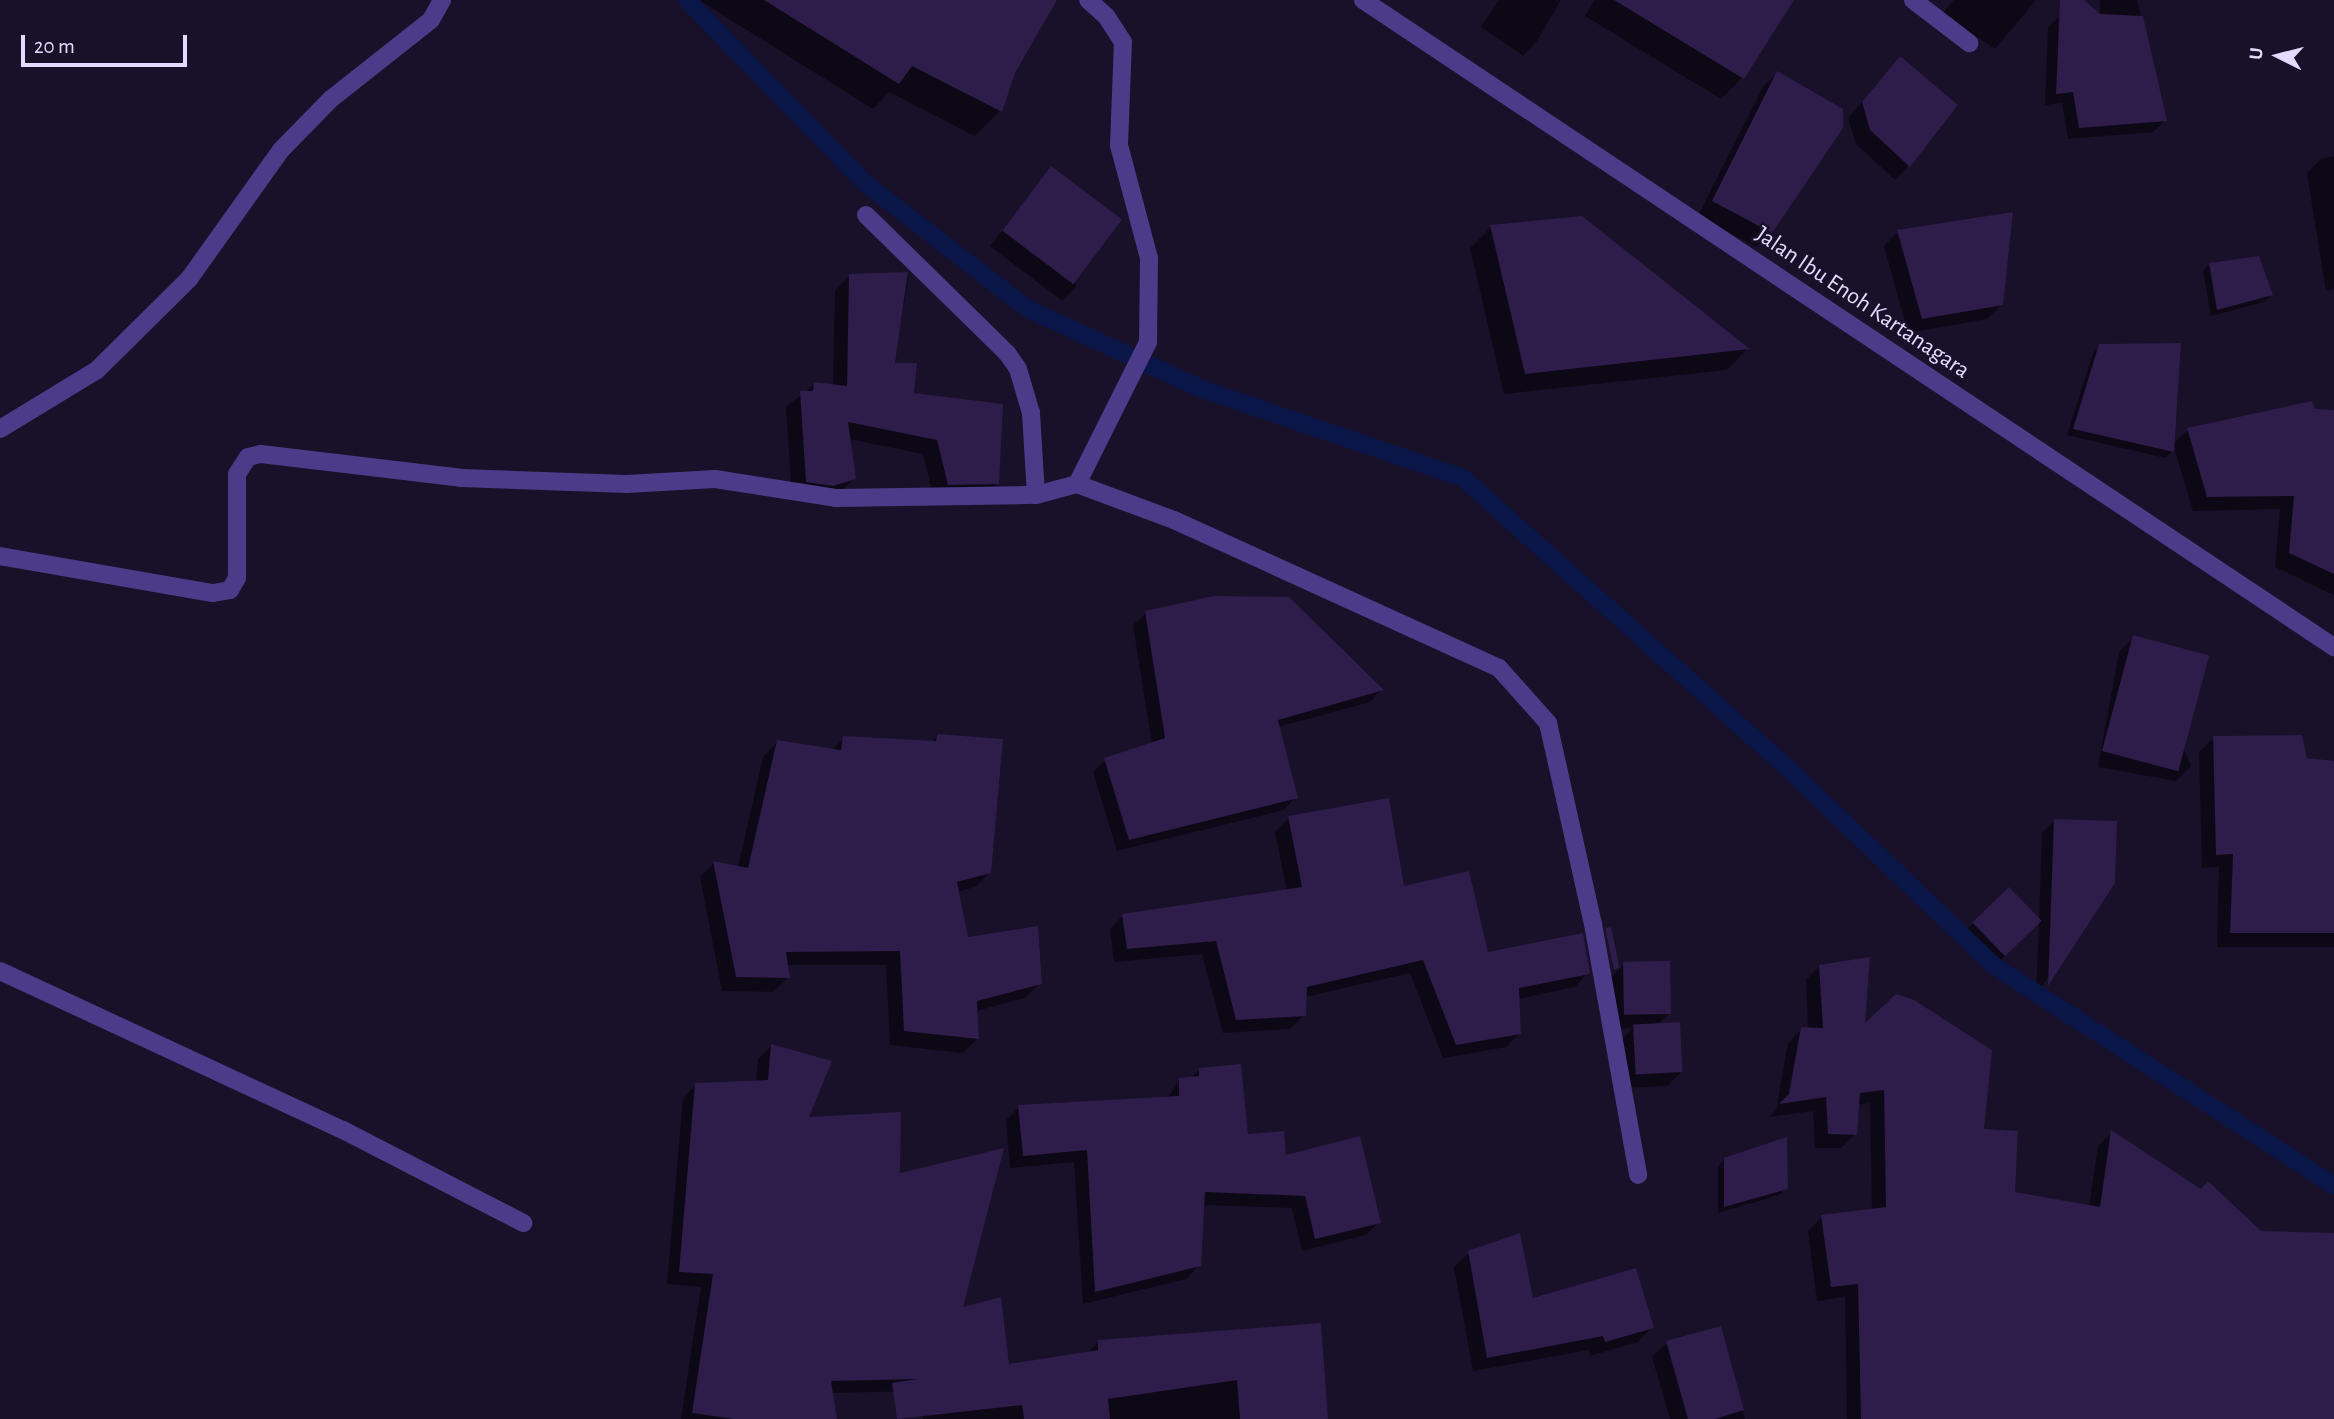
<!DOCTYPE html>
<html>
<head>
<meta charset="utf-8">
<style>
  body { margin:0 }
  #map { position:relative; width:2334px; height:1419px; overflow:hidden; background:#191029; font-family:"Alegreya Sans",sans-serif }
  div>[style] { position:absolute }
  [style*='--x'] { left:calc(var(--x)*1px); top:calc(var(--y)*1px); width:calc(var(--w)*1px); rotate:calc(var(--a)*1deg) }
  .shadow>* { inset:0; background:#0007 }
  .stream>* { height:18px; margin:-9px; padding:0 9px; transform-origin:9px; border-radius:9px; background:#0b1648 }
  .building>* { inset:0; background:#2e1c4a; transform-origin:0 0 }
  .street>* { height:18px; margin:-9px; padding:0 9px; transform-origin:9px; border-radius:9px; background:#4c3b88 }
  span { translate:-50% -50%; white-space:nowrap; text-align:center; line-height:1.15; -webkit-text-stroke:5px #191029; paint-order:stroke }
  .street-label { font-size:24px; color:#e4d9ff }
  .north { position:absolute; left:2243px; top:21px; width:70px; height:70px; -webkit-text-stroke:5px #191029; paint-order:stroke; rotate:276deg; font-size:19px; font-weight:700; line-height:28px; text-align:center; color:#e4d9ff }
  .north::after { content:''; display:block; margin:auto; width:24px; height:32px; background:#e4d9ff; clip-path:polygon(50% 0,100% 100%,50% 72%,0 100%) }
  .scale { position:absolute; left:21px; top:35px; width:166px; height:32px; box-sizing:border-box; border:4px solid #e4d9ff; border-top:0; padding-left:9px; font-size:21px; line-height:24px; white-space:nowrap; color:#e4d9ff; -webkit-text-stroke:5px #191029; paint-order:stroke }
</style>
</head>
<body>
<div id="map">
  <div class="shadow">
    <i style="clip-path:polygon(699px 0,984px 0,1014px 72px,1000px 111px,975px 136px,889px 92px,873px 109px)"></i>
    <i style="clip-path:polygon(1499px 0,1561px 0,1537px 41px,1523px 56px,1481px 27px)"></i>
    <i style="clip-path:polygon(1595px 0,1766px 0,1742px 78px,1721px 99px,1585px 16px)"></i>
    <i style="clip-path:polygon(1954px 0,2036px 0,1995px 49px,1942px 14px)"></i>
    <i style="clip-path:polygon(2100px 0,2137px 0,2165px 120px,2153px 132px,2068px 139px,2062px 103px,2045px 105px,2048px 27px,2060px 16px,2100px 63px)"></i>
    <i style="clip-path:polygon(1900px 59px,1909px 165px,1895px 180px,1856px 144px,1848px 118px)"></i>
    <i style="clip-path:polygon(1777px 73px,1771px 232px,1756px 247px,1698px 216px,1763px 87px)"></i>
    <i style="clip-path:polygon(2334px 156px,2334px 289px,2326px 291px,2307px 173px,2321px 159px)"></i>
    <i style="clip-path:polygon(1051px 169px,1076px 287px,1062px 301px,990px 246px)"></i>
    <i style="clip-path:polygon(1582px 218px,1747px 349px,1727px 370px,1504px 394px,1470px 248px,1491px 227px)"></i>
    <i style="clip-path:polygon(1898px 232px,2002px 304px,1987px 319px,1908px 333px,1884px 246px)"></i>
    <i style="clip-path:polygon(2210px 264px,2271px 295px,2264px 302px,2211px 316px,2203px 271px)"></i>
    <i style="clip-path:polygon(850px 276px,909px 276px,893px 365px,912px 395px,997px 483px,982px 498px,934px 499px,923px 454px,849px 439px,854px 478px,840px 493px,792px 496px,786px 407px,815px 384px,833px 386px,835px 290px)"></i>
    <i style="clip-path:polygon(2100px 346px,2172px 452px,2165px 458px,2067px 435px,2093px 353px)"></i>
    <i style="clip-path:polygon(2188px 430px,2334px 467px,2334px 595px,2275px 567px,2280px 509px,2193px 511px,2173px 444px)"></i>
    <i style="clip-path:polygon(1146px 613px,1381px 690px,1370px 702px,1278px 727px,1296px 797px,1284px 810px,1117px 851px,1093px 772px,1105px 760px,1152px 744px,1133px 625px)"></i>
    <i style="clip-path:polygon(2134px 637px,2191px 766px,2176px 781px,2098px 767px,2119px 652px)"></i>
    <i style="clip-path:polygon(937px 736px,989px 873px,975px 887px,957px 892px,967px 939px,1040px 983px,1025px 998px,976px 1011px,978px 1038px,963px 1053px,890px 1045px,886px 965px,786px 965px,788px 978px,773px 992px,722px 991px,700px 877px,714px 863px,738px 867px,763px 757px,777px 742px,832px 750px,844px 738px,931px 742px)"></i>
    <i style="clip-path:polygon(2214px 738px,2334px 763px,2334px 947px,2217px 947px,2219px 867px,2202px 868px,2199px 752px)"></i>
    <i style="clip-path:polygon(1289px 818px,1403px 888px,1487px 954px,1588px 973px,1575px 987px,1518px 999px,1520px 1033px,1506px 1047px,1443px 1058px,1410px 973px,1305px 997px,1304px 1015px,1290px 1029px,1223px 1033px,1202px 954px,1114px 962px,1110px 929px,1123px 915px,1287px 891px,1275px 832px)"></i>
    <i style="clip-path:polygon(2054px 821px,2113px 882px,2036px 995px,2039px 922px,1998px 963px,1966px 930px,2009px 890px,2039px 921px,2042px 833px)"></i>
    <i style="clip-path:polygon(1624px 964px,1670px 1013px,1657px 1025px,1681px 1072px,1667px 1086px,1622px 1088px,1619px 1042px,1633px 1028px,1610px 1029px,1609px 979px)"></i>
    <i style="clip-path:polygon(1820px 966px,1863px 1027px,1982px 1131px,2014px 1194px,2089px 1207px,2098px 1146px,2112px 1132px,2261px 1233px,2334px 1296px,2334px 1419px,1847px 1419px,1845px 1297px,1817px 1301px,1808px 1231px,1822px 1217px,1872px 1211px,1870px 1103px,1857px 1105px,1855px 1134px,1841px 1148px,1815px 1148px,1813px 1111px,1769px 1117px,1776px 1110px,1788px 1043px,1802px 1029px,1808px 1029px,1806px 980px)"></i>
    <i style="clip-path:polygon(771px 1046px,806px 1119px,898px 1175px,960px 1310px,1007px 1366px,1086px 1354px,1098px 1342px,1319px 1325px,1326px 1419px,923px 1419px,918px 1391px,831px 1393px,835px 1419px,681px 1419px,701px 1287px,667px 1284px,683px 1098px,696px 1085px,756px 1082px,758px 1059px)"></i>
    <i style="clip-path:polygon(1200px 1069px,1246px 1136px,1379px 1222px,1366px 1235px,1302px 1251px,1292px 1208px,1203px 1205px,1199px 1265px,1186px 1279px,1083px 1304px,1074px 1162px,1010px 1168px,1006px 1120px,1019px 1107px,1167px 1099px,1180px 1079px,1191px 1078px)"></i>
    <i style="clip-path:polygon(1725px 1159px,1786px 1188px,1779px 1195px,1718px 1213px,1718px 1167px)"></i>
    <i style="clip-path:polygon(1469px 1253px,1531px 1301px,1652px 1327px,1638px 1342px,1590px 1356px,1589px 1350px,1473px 1371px,1454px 1267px)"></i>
    <i style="clip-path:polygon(1720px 1328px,1745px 1419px,1670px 1419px,1652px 1357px,1667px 1343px)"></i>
  </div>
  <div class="stream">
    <i style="--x:687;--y:0;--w:255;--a:45.8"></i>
    <i style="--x:865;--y:183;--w:206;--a:37.7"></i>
    <i style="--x:1028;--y:309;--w:192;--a:24.7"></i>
    <i style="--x:1202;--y:389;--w:276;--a:18.8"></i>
    <i style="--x:1463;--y:478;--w:448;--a:41.8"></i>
    <i style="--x:1797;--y:777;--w:272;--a:43.8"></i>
    <i style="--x:1993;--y:965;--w:406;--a:32.9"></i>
  </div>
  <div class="building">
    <i style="clip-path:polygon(764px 0,1057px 0,1015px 73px,1002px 112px,912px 66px,899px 84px)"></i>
    <i style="clip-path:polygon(1614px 0,1794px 0,1744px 79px)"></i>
    <i style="clip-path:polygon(2060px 0,2084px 0,2100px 14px,2143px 16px,2167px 121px,2079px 128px,2073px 92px,2056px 94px)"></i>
    <i style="clip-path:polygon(1900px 56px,1958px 105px,1910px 167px,1870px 130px,1862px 102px)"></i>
    <i style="clip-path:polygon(1777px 71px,1843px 109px,1843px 128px,1772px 233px,1712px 201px)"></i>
    <i style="left:1051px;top:166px;width:89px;height:81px;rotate:37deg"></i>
    <i style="clip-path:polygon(2013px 212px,2003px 305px,1922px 319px,1897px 230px)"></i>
    <i style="clip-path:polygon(1582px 216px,1750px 349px,1525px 374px,1490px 225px)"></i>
    <i style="clip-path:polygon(2259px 256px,2273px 295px,2217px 310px,2209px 263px)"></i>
    <i style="clip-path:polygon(908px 272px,895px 363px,917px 363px,914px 393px,1003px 404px,999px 484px,948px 485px,937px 440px,848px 422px,856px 479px,833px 486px,806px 482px,800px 391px,813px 391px,814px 382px,847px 386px,849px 274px)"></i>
    <i style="clip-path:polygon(2181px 343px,2174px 452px,2073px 429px,2099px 344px)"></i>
    <i style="clip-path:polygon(2312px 401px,2315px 409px,2334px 410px,2334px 574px,2289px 553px,2294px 496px,2207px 497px,2187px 428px)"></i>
    <i style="clip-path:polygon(1214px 596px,1289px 597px,1384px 690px,1278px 720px,1298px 798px,1129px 840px,1104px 758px,1165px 738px,1145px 611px)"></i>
    <i style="left:2133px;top:635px;width:79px;height:120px;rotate:15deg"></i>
    <i style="clip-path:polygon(937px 734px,1003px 739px,991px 873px,957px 882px,968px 937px,1038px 926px,1042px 984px,977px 1001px,979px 1039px,904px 1031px,900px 951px,786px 952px,790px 978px,736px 977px,713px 861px,748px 868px,777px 740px,841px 750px,843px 736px,936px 741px)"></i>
    <i style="clip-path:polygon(2302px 735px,2307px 758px,2334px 761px,2334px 933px,2230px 933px,2233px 854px,2216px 855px,2213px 736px)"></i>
    <i style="clip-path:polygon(1389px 798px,1404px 886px,1469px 871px,1488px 952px,1583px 933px,1590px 974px,1519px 988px,1521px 1034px,1456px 1045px,1423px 960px,1307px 987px,1306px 1016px,1236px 1020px,1216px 941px,1127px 949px,1122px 914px,1302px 887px,1288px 816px)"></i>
    <i style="clip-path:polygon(2054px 819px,2117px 821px,2115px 883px,2048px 986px)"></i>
    <i style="left:2009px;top:887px;width:47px;height:51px;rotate:46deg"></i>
    <i style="left:1611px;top:927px;width:42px;height:6px;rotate:78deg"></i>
    <i style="clip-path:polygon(1870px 957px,1865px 1023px,1896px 994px,1914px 1000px,1992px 1050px,1984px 1129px,2018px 1131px,2015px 1192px,2100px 1207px,2111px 1130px,2201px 1189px,2208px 1181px,2261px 1231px,2334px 1233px,2334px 1419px,1861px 1419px,1858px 1284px,1831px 1287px,1821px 1215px,1886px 1207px,1884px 1090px,1860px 1093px,1857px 1135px,1828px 1134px,1826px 1097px,1779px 1104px,1789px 1094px,1801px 1027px,1823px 1028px,1819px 965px)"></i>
    <i style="left:1670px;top:961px;width:53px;height:47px;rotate:89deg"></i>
    <i style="left:1680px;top:1022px;width:50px;height:47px;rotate:87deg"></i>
    <i style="clip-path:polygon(771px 1044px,832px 1061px,809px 1117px,901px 1112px,900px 1173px,1004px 1148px,963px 1307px,1001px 1297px,1009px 1364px,1098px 1350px,1098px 1340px,1321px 1323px,1328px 1419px,1240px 1419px,1237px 1380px,1108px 1399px,1110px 1419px,1024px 1419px,1022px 1405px,897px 1419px,892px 1383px,917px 1379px,831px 1381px,837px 1419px,734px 1419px,692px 1413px,713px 1274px,679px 1272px,695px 1083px,768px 1080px)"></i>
    <i style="clip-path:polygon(1241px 1064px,1248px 1134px,1284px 1131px,1286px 1155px,1360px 1136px,1381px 1223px,1315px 1239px,1305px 1196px,1205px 1192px,1201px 1266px,1095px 1292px,1087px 1150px,1023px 1156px,1018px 1105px,1179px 1096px,1179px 1078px,1199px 1076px,1199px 1068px)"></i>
    <i style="clip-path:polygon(1787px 1137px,1788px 1189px,1724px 1207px,1724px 1158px)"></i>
    <i style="clip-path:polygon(1520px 1233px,1533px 1298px,1636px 1268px,1654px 1328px,1605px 1342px,1603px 1336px,1487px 1358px,1468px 1251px)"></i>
    <i style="clip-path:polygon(1721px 1326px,1744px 1410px,1715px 1419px,1688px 1419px,1666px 1341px)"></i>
  </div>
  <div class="street">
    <i style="--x:1363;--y:0;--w:1167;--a:33.68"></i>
    <i style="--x:1913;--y:0;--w:71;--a:37.5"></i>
    <i style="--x:866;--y:215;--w:197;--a:44.4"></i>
    <i style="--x:1007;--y:353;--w:19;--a:55"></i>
    <i style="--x:1018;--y:369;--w:46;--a:73.5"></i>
    <i style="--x:1031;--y:413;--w:82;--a:86.5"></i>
    <i style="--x:0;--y:429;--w:114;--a:-31.3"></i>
    <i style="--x:97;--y:370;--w:129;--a:-44.7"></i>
    <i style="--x:189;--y:279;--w:158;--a:-54.5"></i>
    <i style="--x:281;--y:150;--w:71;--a:-45.6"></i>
    <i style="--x:331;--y:99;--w:127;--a:-38.3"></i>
    <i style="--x:431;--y:20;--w:23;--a:-61"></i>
    <i style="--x:1077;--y:484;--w:103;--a:20.4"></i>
    <i style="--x:1174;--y:520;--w:357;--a:24.5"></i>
    <i style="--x:1499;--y:668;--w:74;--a:48.3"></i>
    <i style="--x:1548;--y:723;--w:206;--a:77.4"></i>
    <i style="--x:1593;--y:924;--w:255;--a:79.8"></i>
    <i style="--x:0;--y:556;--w:216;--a:9.9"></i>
    <i style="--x:213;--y:593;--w:17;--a:-10"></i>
    <i style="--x:230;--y:590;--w:14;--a:-60"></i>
    <i style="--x:237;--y:578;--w:104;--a:-90"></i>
    <i style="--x:237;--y:474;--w:20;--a:-57"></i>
    <i style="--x:248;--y:457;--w:13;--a:-13"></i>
    <i style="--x:261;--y:454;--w:201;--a:6.8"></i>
    <i style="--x:461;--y:478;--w:166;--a:2.1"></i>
    <i style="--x:627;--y:484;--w:88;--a:-3.3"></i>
    <i style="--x:715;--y:479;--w:122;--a:8.9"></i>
    <i style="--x:836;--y:498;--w:200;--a:-0.9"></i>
    <i style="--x:1036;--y:495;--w:42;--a:-15"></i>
    <i style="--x:1077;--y:484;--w:159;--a:-63.4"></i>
    <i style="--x:1148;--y:342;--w:84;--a:-89.3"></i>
    <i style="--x:1149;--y:258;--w:117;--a:-104.9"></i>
    <i style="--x:1119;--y:145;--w:103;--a:-87.8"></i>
    <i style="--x:1123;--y:42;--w:31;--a:-123"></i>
    <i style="--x:1106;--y:16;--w:24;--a:-138"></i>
    <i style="--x:0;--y:971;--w:378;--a:24.9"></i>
    <i style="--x:343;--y:1130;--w:203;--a:27.3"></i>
  </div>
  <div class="street-label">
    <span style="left:1862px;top:303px;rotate:34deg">Jalan Ibu Enoh Kartanagara</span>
  </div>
  <div class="north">U</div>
  <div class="scale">20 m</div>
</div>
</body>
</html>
